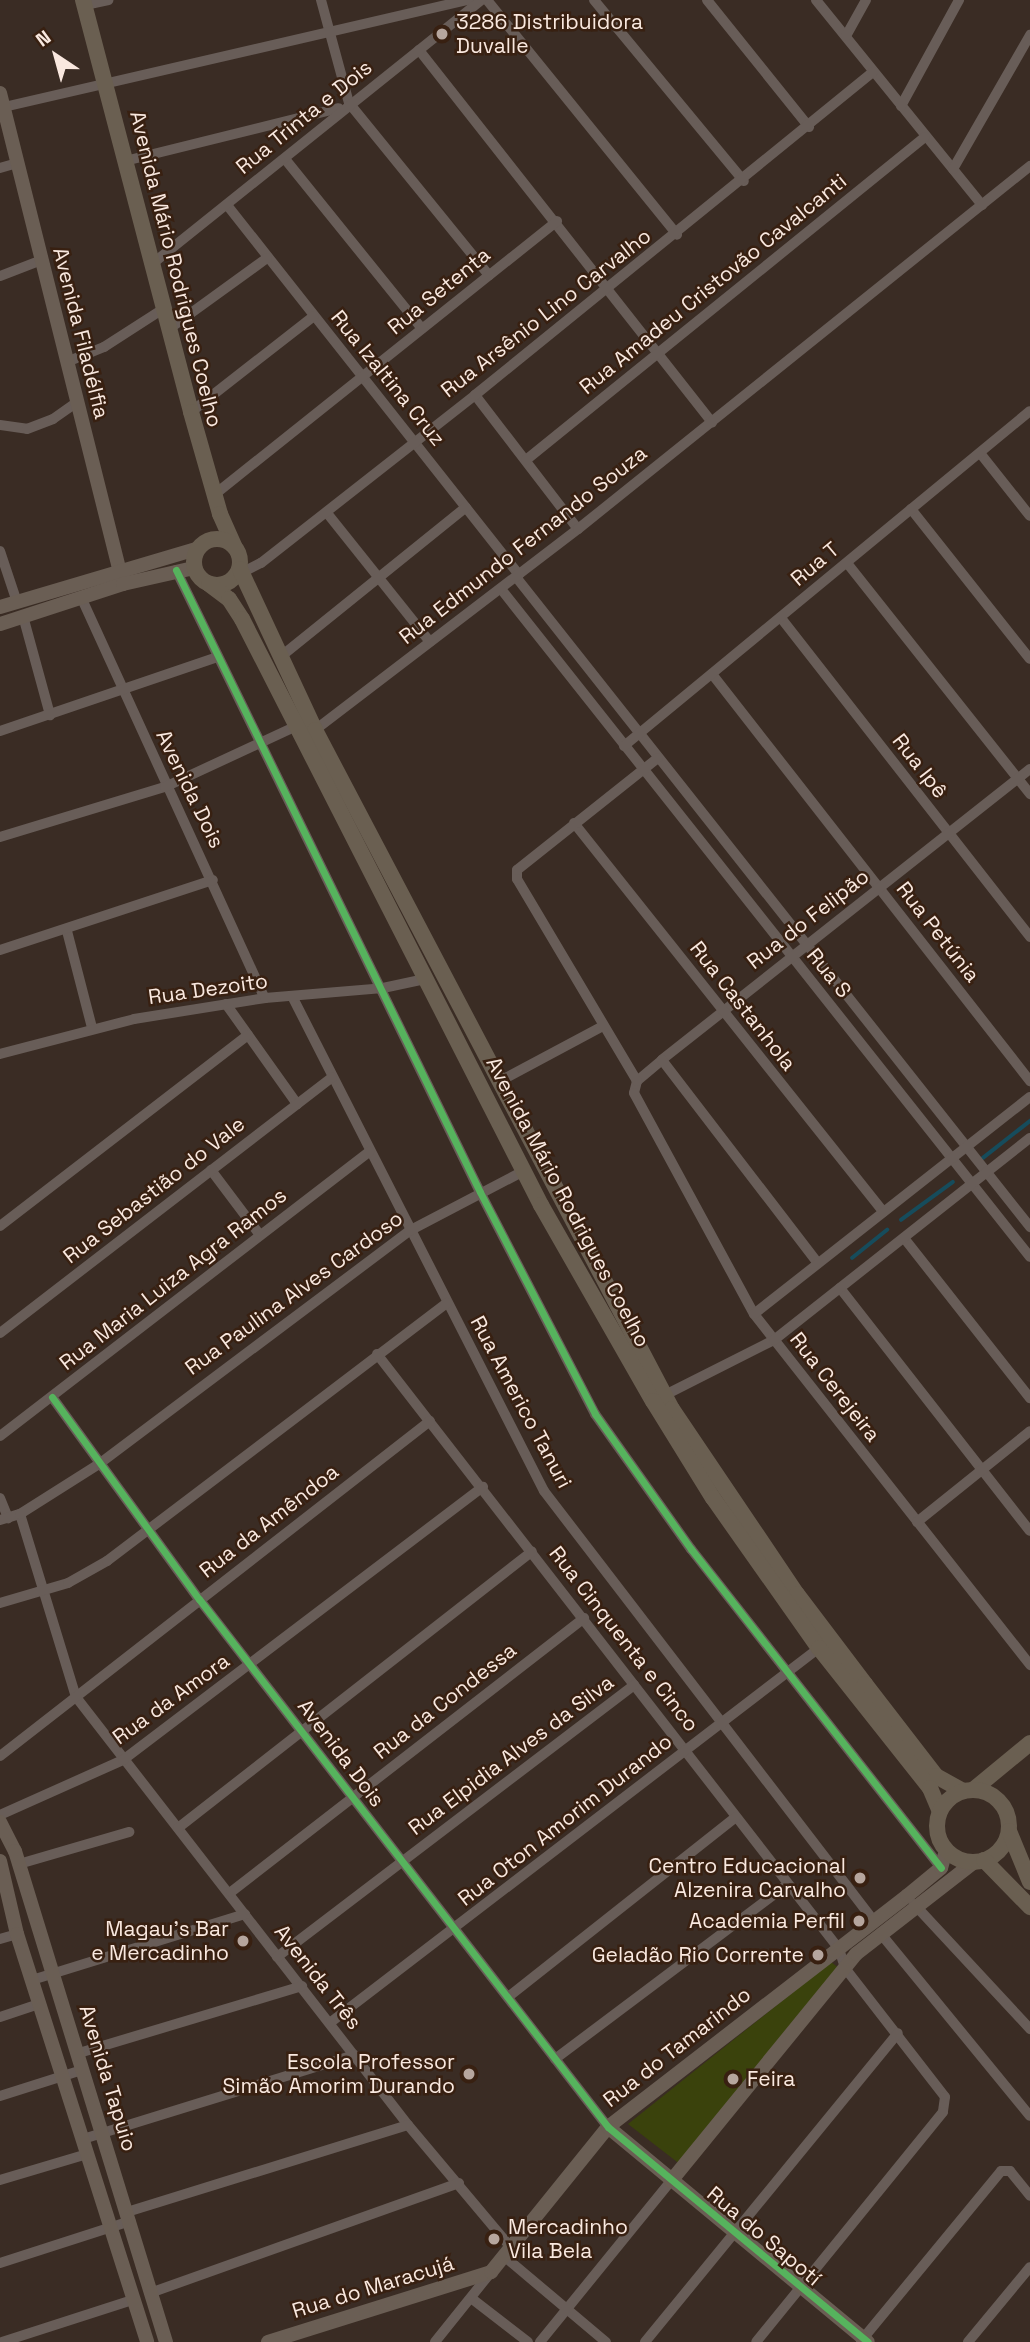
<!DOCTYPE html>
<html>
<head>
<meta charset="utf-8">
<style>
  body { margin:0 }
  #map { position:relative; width:1030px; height:2342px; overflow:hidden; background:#3a2c24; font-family:"Space Grotesk",sans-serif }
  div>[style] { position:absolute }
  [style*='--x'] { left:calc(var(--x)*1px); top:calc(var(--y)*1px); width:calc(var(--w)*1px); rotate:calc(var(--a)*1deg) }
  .green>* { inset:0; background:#3a420c }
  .stream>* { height:3.5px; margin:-1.75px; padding:0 1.75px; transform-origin:1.75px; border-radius:1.75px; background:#164c5c }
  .street>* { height:10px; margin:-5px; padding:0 5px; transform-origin:5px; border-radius:5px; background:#685d58 }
  .secondary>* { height:14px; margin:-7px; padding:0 7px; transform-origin:7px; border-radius:7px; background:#6a5e54 }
  .primary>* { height:16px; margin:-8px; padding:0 8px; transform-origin:8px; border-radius:8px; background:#6a5f51 }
  .primary>.ring { margin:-8px; padding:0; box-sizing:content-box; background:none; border:16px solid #6a5f51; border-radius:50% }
  .cycleway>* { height:7px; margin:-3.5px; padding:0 3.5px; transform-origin:3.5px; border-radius:3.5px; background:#56b35d }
  .dots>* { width:19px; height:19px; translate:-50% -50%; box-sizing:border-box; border:4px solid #382011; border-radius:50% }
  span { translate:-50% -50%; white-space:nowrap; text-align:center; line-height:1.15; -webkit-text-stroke:5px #382011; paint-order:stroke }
  .poi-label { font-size:21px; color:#f9e8df }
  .left { translate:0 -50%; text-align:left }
  .right { translate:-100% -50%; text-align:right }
  .street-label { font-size:21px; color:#f9e8df }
  .north { position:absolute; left:21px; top:21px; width:70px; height:70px; -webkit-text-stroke:5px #382011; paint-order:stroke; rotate:324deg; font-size:19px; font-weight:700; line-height:28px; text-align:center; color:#f9e8df }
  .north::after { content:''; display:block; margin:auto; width:24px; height:32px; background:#f9e8df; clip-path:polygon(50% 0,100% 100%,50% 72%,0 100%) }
</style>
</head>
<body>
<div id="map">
  <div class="green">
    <i style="clip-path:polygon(831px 1962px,840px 1969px,681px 2165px,628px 2124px)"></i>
  </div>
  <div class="stream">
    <i style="--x:983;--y:1158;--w:60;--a:-38.2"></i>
    <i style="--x:901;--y:1220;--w:64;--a:-36.2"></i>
    <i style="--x:852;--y:1258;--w:45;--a:-38.7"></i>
  </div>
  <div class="street">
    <i style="--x:321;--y:0;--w:107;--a:74.8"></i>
    <i style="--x:349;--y:103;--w:222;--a:50.9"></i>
    <i style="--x:487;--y:0;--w:302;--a:51"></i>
    <i style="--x:594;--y:0;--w:235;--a:50.4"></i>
    <i style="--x:707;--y:0;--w:163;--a:51.2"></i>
    <i style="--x:816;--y:0;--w:264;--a:51"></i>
    <i style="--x:85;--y:5;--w:24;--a:-12"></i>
    <i style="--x:846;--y:36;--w:41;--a:-60.9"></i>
    <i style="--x:419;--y:50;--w:474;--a:51.8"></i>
    <i style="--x:901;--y:106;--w:121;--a:-61.3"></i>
    <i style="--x:4;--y:107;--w:477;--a:-13"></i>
    <i style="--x:285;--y:159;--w:218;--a:51.1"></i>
    <i style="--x:125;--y:161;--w:220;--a:-13.9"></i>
    <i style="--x:0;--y:168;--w:18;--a:-16"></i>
    <i style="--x:953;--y:169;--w:155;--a:-60.1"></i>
    <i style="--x:227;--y:205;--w:471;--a:51.7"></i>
    <i style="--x:152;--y:264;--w:422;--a:-38.7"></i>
    <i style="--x:0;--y:276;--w:45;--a:-20.9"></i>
    <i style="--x:169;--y:329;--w:121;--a:-35.9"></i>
    <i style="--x:69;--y:361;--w:38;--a:-22"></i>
    <i style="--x:104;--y:347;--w:70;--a:-32.8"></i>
    <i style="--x:475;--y:395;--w:169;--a:52.5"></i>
    <i style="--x:191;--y:412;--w:156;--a:-38"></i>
    <i style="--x:0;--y:425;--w:27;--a:8"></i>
    <i style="--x:27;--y:429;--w:28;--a:-21"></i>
    <i style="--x:53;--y:419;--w:28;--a:-35"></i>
    <i style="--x:980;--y:453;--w:80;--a:51.6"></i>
    <i style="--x:526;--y:460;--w:513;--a:-38.99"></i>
    <i style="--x:214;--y:495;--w:439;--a:-38.6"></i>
    <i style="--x:911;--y:509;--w:191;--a:51.6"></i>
    <i style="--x:327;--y:513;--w:165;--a:51.4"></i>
    <i style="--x:0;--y:551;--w:54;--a:71.6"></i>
    <i style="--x:847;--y:563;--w:295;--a:51.6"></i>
    <i style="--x:176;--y:570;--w:692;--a:63.95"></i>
    <i style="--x:480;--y:1192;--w:250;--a:62.6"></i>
    <i style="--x:595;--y:1414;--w:166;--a:54.6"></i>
    <i style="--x:691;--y:1549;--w:405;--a:51.9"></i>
    <i style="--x:237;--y:575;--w:27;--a:-27"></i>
    <i style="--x:261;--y:563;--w:272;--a:-38.1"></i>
    <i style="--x:475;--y:395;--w:513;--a:-39.06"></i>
    <i style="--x:516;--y:577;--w:829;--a:51.66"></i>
    <i style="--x:501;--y:589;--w:852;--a:51.62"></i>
    <i style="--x:81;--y:597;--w:441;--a:65.4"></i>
    <i style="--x:23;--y:616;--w:103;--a:74.7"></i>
    <i style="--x:781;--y:618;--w:405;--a:52"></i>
    <i style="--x:279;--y:658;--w:240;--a:-38.9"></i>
    <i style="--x:712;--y:674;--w:517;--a:52"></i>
    <i style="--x:315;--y:730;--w:331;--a:-37.4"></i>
    <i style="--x:578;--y:529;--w:580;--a:-38.77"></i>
    <i style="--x:0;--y:731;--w:229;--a:-18.8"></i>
    <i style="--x:624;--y:746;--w:526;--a:-39.53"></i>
    <i style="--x:1030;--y:769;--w:469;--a:141.7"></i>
    <i style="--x:662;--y:1060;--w:33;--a:140"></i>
    <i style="--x:637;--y:1081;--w:12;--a:104"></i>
    <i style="--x:634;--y:1093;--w:251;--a:61.5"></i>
    <i style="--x:754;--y:1314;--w:447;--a:51.8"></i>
    <i style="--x:574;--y:823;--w:497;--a:51.5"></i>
    <i style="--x:0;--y:837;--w:172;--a:-16.9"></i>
    <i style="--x:165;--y:787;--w:142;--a:-24.9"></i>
    <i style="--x:67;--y:931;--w:100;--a:75.5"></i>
    <i style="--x:0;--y:950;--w:224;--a:-18.2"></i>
    <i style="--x:293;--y:998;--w:553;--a:63.02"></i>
    <i style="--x:544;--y:1491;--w:542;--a:52.5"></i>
    <i style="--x:226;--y:1004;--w:123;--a:54.6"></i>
    <i style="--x:0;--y:1054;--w:138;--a:-14.6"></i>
    <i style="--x:134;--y:1019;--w:133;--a:-9.1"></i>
    <i style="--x:265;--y:998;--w:118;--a:-4.8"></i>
    <i style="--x:383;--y:988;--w:43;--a:-12.1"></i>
    <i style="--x:662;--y:1060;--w:256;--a:52.5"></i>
    <i style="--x:500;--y:1081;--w:117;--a:-28.1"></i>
    <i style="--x:637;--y:1081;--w:235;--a:-120.7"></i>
    <i style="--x:517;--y:879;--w:9;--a:-90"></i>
    <i style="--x:517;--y:870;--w:180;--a:-38.5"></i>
    <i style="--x:211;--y:1170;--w:81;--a:53"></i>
    <i style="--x:0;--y:1226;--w:313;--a:-37.6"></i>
    <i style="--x:904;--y:1238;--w:204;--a:51.8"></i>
    <i style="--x:840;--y:1288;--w:308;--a:52"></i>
    <i style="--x:754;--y:1314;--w:351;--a:-38.2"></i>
    <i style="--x:0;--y:1333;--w:419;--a:-37.6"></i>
    <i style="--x:377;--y:1354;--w:753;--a:52.17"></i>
    <i style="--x:839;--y:1949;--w:20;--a:72"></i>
    <i style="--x:845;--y:1968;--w:163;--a:52.2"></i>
    <i style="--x:945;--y:2097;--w:15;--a:98"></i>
    <i style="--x:943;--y:2112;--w:296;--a:129.1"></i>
    <i style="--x:665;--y:1395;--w:122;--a:-26.8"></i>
    <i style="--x:774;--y:1340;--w:326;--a:-38.3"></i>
    <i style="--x:52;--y:1397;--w:250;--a:54"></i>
    <i style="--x:199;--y:1599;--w:668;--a:52.24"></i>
    <i style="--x:0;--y:1436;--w:466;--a:-37.6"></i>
    <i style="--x:0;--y:1498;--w:22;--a:68"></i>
    <i style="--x:20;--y:1514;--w:191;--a:73"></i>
    <i style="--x:76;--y:1697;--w:542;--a:52.2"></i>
    <i style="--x:408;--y:2125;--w:162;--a:50"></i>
    <i style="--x:0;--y:1520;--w:21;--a:-17"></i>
    <i style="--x:20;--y:1514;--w:93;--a:-32.3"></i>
    <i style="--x:99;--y:1464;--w:388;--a:-36.9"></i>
    <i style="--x:409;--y:1231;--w:130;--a:-27.6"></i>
    <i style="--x:917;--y:1522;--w:145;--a:-38.8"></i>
    <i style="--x:0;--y:1603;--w:71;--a:-16.4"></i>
    <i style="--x:68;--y:1583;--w:45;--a:-29.4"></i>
    <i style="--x:107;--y:1561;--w:427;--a:-37.2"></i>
    <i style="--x:0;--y:1756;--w:545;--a:-37.92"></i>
    <i style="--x:0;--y:1815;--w:135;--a:-24.1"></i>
    <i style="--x:123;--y:1760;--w:452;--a:-37.2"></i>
    <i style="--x:178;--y:1828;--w:449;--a:-38"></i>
    <i style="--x:19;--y:1864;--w:115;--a:-16.2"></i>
    <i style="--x:231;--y:1892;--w:447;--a:-37.8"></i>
    <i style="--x:914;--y:1904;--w:171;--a:47.1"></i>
    <i style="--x:881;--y:1934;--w:235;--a:50.7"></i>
    <i style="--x:0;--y:1939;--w:18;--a:-16"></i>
    <i style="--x:277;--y:1957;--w:449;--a:-37.3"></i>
    <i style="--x:32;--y:1980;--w:223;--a:-17.2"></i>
    <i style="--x:508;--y:1997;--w:290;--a:-38.3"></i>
    <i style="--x:0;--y:2017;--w:41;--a:-18.4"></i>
    <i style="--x:331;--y:2022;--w:615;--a:-37.47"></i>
    <i style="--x:79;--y:2053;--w:233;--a:-16.7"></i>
    <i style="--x:555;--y:2059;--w:291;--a:-36.9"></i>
    <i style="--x:0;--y:2096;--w:86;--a:-17.6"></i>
    <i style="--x:83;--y:2139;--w:284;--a:-17.2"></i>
    <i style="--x:0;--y:2180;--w:91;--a:-16.6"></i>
    <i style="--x:127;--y:2212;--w:294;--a:-17.2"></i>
    <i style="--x:505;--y:2257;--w:132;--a:40.1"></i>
    <i style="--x:0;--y:2263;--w:137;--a:-17.9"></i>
    <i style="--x:150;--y:2293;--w:328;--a:-19.6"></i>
    <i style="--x:471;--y:2298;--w:72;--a:37.7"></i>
    <i style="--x:861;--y:2341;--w:220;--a:-50.5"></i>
    <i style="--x:1001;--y:2171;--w:9;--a:0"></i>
    <i style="--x:1010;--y:2171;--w:32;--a:51"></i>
    <i style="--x:2;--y:2342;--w:137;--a:-17.9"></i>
    <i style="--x:435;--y:2342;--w:90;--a:-51.3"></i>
    <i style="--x:540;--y:2342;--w:208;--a:-50.9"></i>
    <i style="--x:645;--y:2342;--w:399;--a:-50.7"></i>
    <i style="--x:968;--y:2342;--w:97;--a:-50.4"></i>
  </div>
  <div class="secondary">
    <i style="--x:0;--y:93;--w:506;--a:75.94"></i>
    <i style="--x:0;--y:607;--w:208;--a:-16.5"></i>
    <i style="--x:0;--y:624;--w:129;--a:-18"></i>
    <i style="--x:123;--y:584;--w:73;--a:-12.7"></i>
    <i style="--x:0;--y:1822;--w:33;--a:63"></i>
    <i style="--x:15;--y:1851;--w:514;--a:72.91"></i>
    <i style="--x:0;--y:1861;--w:75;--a:76.9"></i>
    <i style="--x:17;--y:1934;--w:428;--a:72.3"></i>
    <i style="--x:608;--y:2127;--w:337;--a:39.6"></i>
    <i style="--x:671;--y:2181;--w:293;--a:-50.8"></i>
    <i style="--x:856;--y:1954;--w:150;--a:-37.9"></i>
    <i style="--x:268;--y:2342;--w:234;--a:-17.4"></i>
    <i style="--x:491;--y:2272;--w:186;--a:-51.1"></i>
    <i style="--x:608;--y:2127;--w:378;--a:-37.7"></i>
    <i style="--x:907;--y:1896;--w:44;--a:-39.5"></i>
    <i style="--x:941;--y:1868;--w:19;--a:-74"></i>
  </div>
  <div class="primary">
    <i style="--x:83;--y:0;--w:426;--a:75.3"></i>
    <i style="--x:191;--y:412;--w:106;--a:74.1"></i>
    <i style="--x:220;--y:514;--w:35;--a:66"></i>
    <i class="ring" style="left:194px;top:539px;width:30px;height:30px"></i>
    <i style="--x:240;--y:569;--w:178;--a:65"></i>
    <i style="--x:315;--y:730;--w:767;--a:62.27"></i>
    <i style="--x:672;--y:1409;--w:223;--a:56"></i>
    <i style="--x:797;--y:1594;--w:113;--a:52.9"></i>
    <i style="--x:865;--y:1684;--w:116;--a:52.3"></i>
    <i style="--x:936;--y:1776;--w:31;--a:29"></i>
    <i style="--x:209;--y:584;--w:25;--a:37"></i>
    <i style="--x:229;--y:599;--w:24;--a:57"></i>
    <i style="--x:242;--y:619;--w:658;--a:62.97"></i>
    <i style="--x:541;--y:1205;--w:226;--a:60.3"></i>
    <i style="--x:653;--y:1401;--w:114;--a:58.3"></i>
    <i style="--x:713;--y:1498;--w:184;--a:54.8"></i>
    <i style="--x:819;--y:1648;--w:179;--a:51.6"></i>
    <i style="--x:930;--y:1788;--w:25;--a:67"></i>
    <i style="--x:973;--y:1790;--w:74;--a:-39.5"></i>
    <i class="ring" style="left:937px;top:1790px;width:56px;height:56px"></i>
    <i style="--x:1009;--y:1831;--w:55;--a:67.6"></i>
    <i style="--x:984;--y:1860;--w:66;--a:45.6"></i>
  </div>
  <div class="cycleway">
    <i style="--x:176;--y:570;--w:692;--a:63.95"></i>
    <i style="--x:480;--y:1192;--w:250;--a:62.6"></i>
    <i style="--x:595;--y:1414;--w:166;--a:54.6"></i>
    <i style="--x:691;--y:1549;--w:405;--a:51.9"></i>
    <i style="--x:52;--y:1397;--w:250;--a:54"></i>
    <i style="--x:199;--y:1599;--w:668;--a:52.24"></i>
    <i style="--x:608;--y:2127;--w:337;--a:39.6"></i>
  </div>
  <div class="dots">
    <i style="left:442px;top:34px;background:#b6a69e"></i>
    <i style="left:860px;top:1878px;background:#b6a69e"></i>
    <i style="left:859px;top:1921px;background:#b6a69e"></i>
    <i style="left:243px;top:1941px;background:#b6a69e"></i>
    <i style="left:818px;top:1955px;background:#b6a69e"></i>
    <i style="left:469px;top:2074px;background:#b6a69e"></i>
    <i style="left:733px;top:2079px;background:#b6a69e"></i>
    <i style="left:494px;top:2239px;background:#b6a69e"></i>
  </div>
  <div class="poi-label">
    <span class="left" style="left:456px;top:34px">3286 Distribuidora<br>Duvalle</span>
    <span class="right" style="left:846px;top:1878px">Centro Educacional<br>Alzenira Carvalho</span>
    <span class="right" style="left:845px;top:1921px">Academia Perfil</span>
    <span class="right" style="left:229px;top:1941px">Magau's Bar<br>e Mercadinho</span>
    <span class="right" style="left:804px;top:1955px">Geladão Rio Corrente</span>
    <span class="right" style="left:455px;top:2074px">Escola Professor<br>Simão Amorim Durando</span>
    <span class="left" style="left:747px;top:2079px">Feira</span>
    <span class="left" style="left:508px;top:2239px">Mercadinho<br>Vila Bela</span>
  </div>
  <div class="street-label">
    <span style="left:304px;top:117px;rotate:-39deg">Rua Trinta e Dois</span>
    <span style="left:176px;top:269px;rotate:76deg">Avenida Mário Rodrigues Coelho</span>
    <span style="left:713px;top:284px;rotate:-39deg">Rua Amadeu Cristovão Cavalcanti</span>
    <span style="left:439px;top:291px;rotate:-39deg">Rua Setenta</span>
    <span style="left:546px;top:313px;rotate:-38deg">Rua Arsênio Lino Carvalho</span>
    <span style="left:81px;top:333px;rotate:76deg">Avenida Filadélfia</span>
    <span style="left:388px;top:378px;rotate:51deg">Rua Izaltina Cruz</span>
    <span style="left:523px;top:545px;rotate:-38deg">Rua Edmundo Fernando Souza</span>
    <span style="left:815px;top:564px;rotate:-40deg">Rua T</span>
    <span style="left:920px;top:766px;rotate:52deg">Rua Ipê</span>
    <span style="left:190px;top:789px;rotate:64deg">Avenida Dois</span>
    <span style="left:808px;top:919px;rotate:-38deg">Rua do Felipão</span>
    <span style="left:938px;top:932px;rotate:52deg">Rua Petúnia</span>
    <span style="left:829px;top:973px;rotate:51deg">Rua S</span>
    <span style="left:208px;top:989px;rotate:-8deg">Rua Dezoito</span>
    <span style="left:743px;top:1006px;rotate:52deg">Rua Castanhola</span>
    <span style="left:154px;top:1190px;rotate:-38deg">Rua Sebastião do Vale</span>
    <span style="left:568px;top:1202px;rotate:62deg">Avenida Mário Rodrigues Coelho</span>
    <span style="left:173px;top:1279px;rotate:-38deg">Rua Maria Luiza Agra Ramos</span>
    <span style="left:294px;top:1293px;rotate:-36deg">Rua Paulina Alves Cardoso</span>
    <span style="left:835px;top:1387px;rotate:52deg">Rua Cerejeira</span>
    <span style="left:521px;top:1402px;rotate:62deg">Rua Americo Tanuri</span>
    <span style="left:269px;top:1521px;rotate:-38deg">Rua da Amêndoa</span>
    <span style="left:624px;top:1639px;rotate:52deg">Rua Cinquenta e Cinco</span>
    <span style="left:171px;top:1699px;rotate:-36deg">Rua da Amora</span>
    <span style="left:445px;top:1701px;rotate:-38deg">Rua da Condessa</span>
    <span style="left:341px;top:1753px;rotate:53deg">Avenida Dois</span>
    <span style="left:511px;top:1755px;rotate:-37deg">Rua Elpidia Alves da Silva</span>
    <span style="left:565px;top:1820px;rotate:-38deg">Rua Oton Amorim Durando</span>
    <span style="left:318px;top:1977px;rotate:52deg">Avenida Três</span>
    <span style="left:677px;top:2047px;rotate:-38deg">Rua do Tamarindo</span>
    <span style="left:108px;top:2078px;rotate:73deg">Avenida Tapuio</span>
    <span style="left:764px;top:2236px;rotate:40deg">Rua do Sapotí</span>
    <span style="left:373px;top:2287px;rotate:-17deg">Rua do Maracujá</span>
  </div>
  <div class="north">N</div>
</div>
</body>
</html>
